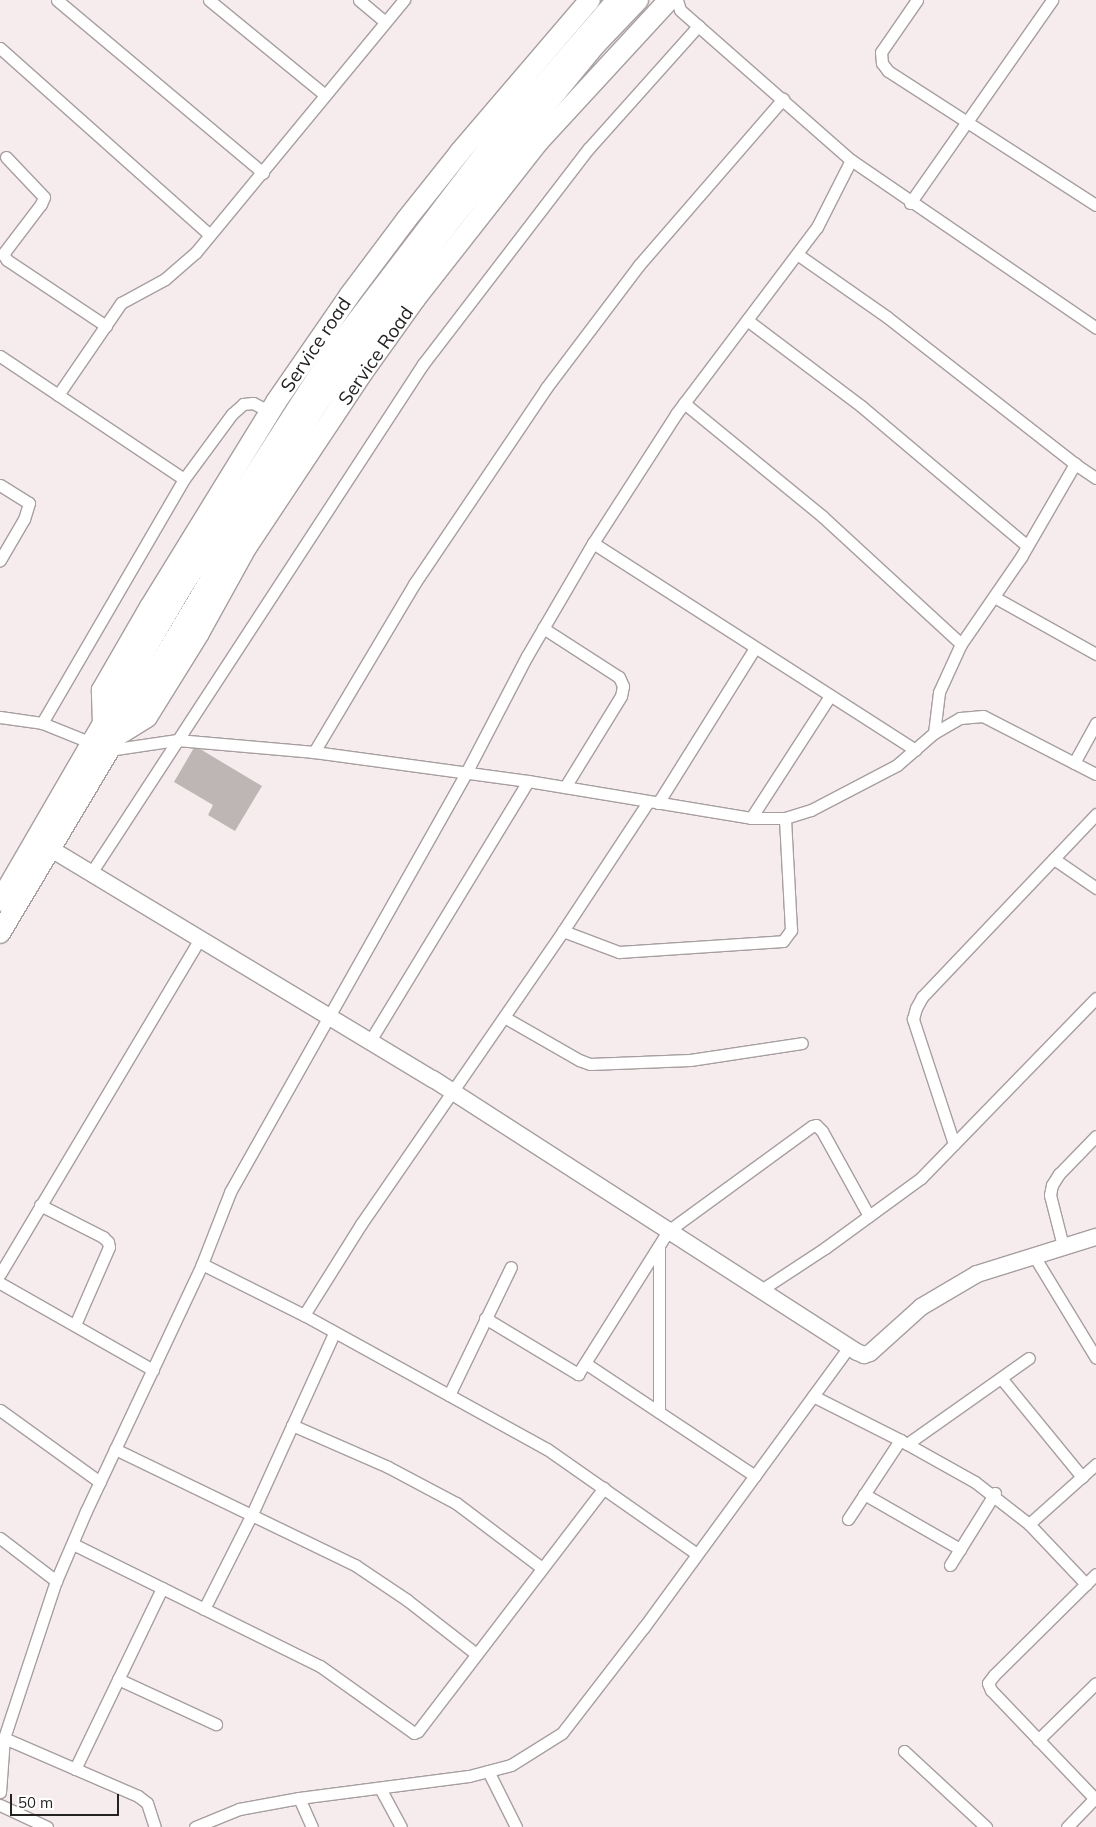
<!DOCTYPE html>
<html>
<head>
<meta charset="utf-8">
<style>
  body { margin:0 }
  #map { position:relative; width:1096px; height:1827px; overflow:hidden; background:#f6eced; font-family:Mulish,sans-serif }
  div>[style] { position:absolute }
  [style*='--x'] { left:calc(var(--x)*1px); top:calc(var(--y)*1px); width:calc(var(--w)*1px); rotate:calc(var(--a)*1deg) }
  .building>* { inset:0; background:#beb5b5 }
  .roads { filter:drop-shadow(1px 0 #a79f9f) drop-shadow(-1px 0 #a79f9f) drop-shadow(0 1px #a79f9f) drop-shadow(0 -1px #a79f9f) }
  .minor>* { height:11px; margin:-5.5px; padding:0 5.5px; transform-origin:5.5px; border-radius:5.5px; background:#fff }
  .secondary>* { height:16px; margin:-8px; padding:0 8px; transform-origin:8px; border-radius:8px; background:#fff }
  .trunk>* { height:20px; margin:-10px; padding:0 10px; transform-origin:10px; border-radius:10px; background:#fff }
  span { translate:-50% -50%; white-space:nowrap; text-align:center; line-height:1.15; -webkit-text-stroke:4px #fff; paint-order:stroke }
  .street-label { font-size:19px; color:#252222 }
  .scale { position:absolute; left:10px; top:1794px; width:109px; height:22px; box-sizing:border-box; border:2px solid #252222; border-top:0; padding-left:6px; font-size:15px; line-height:18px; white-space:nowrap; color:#252222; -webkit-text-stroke:4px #fff; paint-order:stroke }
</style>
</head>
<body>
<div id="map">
  <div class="building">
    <i style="clip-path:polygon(195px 746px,262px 786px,235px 831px,208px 815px,213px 805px,174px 782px)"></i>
  </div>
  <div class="roads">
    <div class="minor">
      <i style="--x:57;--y:0;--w:269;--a:40"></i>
      <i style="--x:209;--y:0;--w:150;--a:39.3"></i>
      <i style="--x:359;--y:0;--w:34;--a:40"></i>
      <i style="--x:677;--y:0;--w:10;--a:73"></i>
      <i style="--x:680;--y:10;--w:227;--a:41.3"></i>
      <i style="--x:851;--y:160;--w:297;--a:34.4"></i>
      <i style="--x:917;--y:0;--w:63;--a:124.7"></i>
      <i style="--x:881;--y:52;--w:11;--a:85"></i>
      <i style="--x:882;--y:63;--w:10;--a:53"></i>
      <i style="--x:888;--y:71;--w:247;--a:32.8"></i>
      <i style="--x:0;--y:48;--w:281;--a:41.7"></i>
      <i style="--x:6;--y:157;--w:55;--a:46.5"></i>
      <i style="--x:44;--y:197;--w:8;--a:113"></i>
      <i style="--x:41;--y:204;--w:63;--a:127.2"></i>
      <i style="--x:3;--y:254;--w:7;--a:56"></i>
      <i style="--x:7;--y:260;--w:119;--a:33.7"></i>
      <i style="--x:910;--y:203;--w:248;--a:-55"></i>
      <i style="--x:797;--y:254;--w:110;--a:35"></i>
      <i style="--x:887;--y:317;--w:239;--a:38"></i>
      <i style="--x:1075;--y:464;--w:25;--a:34"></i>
      <i style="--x:747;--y:320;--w:143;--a:37"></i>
      <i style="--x:861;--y:406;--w:217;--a:40.1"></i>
      <i style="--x:0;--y:356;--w:221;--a:33.8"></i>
      <i style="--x:58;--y:395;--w:112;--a:-55.6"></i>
      <i style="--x:121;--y:303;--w:50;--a:-28.6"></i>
      <i style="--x:165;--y:279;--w:41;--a:-41.1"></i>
      <i style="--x:196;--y:252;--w:327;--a:-50.5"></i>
      <i style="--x:684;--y:403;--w:178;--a:39.3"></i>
      <i style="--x:822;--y:516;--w:189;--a:42.6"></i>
      <i style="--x:0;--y:485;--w:34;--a:32"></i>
      <i style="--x:29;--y:503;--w:17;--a:107"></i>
      <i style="--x:24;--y:519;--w:48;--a:120.3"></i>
      <i style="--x:593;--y:543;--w:383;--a:32.7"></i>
      <i style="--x:994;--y:597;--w:117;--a:29.2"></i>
      <i style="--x:543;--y:628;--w:90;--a:32.8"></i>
      <i style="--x:619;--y:677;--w:10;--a:66"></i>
      <i style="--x:623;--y:686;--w:10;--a:101"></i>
      <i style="--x:621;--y:696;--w:107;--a:121.6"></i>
      <i style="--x:0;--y:717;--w:42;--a:8.1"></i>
      <i style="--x:42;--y:723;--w:72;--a:21.9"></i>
      <i style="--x:109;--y:750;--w:69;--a:-8.4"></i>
      <i style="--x:177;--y:740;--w:138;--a:5"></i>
      <i style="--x:314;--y:752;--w:216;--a:7.7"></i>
      <i style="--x:528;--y:781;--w:226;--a:9.4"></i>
      <i style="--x:751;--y:818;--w:34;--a:0"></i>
      <i style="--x:785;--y:818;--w:27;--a:-17"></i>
      <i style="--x:811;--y:810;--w:97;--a:-27.6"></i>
      <i style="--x:897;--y:765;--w:49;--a:-40.9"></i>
      <i style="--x:934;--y:733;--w:30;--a:-30"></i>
      <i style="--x:960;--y:718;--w:23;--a:-5"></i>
      <i style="--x:983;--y:716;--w:127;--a:27.2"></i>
      <i style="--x:42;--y:723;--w:282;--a:-59.8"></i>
      <i style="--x:184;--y:479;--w:81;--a:-53.6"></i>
      <i style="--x:232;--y:414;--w:15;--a:-42"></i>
      <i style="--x:243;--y:404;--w:10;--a:-6"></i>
      <i style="--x:253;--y:403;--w:20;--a:27"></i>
      <i style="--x:934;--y:733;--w:41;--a:-83"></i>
      <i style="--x:939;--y:692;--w:53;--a:-65.4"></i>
      <i style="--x:961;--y:644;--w:106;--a:-55.4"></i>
      <i style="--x:1021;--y:557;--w:108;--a:-59.9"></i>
      <i style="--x:314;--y:752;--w:196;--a:-59.2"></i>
      <i style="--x:414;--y:584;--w:236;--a:-56"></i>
      <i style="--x:546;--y:388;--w:154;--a:-52.9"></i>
      <i style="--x:639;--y:265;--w:220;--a:-49.1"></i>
      <i style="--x:1074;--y:763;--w:46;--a:-61.2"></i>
      <i style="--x:658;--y:803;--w:183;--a:-58"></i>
      <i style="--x:751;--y:818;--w:145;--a:-57.1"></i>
      <i style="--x:1054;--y:859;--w:51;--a:34.6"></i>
      <i style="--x:91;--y:873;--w:608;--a:-56.89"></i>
      <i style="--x:423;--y:364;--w:272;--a:-52.5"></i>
      <i style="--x:589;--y:148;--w:164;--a:-48.2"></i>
      <i style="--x:563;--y:931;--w:60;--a:20.6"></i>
      <i style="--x:619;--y:952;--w:164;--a:-3.8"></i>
      <i style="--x:783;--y:941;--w:14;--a:-54"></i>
      <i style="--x:791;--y:930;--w:112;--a:-93.1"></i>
      <i style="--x:504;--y:1017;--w:86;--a:29.8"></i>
      <i style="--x:579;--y:1060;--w:12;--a:20"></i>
      <i style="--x:590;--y:1064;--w:100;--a:-2.3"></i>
      <i style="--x:690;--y:1060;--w:113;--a:-8.6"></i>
      <i style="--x:370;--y:1041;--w:304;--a:-58.7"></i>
      <i style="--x:954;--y:1144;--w:132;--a:-108.2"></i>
      <i style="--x:913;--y:1019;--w:11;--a:-75"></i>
      <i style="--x:916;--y:1008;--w:13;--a:-61"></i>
      <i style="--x:922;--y:997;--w:253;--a:-46.4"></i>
      <i style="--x:40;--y:1205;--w:71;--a:26.9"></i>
      <i style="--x:103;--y:1237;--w:7;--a:45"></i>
      <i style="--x:108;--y:1242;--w:5;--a:79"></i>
      <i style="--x:109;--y:1247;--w:85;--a:113.6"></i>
      <i style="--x:659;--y:1246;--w:166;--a:90"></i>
      <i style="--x:1063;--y:1246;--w:53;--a:-104.3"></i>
      <i style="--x:1050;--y:1195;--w:10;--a:-79"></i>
      <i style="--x:1052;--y:1185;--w:13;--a:-58"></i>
      <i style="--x:1059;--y:1174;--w:53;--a:-45.8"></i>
      <i style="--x:1034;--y:1256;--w:119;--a:58.7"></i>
      <i style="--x:202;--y:1264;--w:114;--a:26.6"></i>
      <i style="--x:304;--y:1315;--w:277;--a:28.9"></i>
      <i style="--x:547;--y:1449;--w:183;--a:35"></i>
      <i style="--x:0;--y:1274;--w:390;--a:-59.2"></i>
      <i style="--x:0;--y:1283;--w:176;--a:29.6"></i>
      <i style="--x:761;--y:1290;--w:77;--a:-33.3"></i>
      <i style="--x:825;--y:1248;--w:119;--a:-36.1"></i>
      <i style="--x:921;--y:1178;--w:251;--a:-45.8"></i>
      <i style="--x:304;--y:1315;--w:107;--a:-57.9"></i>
      <i style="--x:361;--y:1224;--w:356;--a:-55.4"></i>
      <i style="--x:563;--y:931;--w:154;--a:-56.6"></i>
      <i style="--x:485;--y:1318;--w:109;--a:31.1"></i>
      <i style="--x:578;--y:1374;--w:169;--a:-57.8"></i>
      <i style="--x:668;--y:1231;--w:178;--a:-36.1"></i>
      <i style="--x:812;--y:1126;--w:4;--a:-14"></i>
      <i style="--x:816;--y:1125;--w:8;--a:45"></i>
      <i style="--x:822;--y:1131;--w:97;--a:61.1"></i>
      <i style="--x:585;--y:1363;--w:204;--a:33.6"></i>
      <i style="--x:1001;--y:1378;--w:128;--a:50.7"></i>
      <i style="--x:449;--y:1395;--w:142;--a:-64.2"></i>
      <i style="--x:813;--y:1396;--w:97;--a:26.8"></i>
      <i style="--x:900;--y:1440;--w:86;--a:29.2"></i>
      <i style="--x:975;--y:1482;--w:68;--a:37.9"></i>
      <i style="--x:1029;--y:1524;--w:83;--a:46.5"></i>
      <i style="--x:0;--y:1410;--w:123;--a:35.8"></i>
      <i style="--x:292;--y:1425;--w:105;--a:23.6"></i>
      <i style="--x:388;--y:1467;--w:77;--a:27.9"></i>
      <i style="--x:456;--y:1503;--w:108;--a:37.1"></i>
      <i style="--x:907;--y:1444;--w:149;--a:-35.2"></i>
      <i style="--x:115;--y:1449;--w:267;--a:25.8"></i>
      <i style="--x:355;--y:1565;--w:63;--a:33.9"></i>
      <i style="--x:407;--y:1600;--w:88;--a:38"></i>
      <i style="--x:864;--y:1494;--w:111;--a:29.8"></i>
      <i style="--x:848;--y:1519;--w:95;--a:-56.6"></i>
      <i style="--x:1029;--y:1524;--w:90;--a:-41.8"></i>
      <i style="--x:0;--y:1538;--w:71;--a:37.5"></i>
      <i style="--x:73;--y:1544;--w:275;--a:26.3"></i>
      <i style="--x:320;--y:1666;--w:115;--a:35.5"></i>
      <i style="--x:414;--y:1733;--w:4;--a:-27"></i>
      <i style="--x:418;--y:1731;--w:306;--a:-52.6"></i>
      <i style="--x:950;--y:1565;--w:85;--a:-58"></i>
      <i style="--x:1096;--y:1574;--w:144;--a:135.3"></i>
      <i style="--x:994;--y:1675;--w:10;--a:127"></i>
      <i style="--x:988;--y:1683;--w:8;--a:67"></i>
      <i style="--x:991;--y:1690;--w:152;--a:46.3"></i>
      <i style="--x:204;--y:1609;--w:106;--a:-63.2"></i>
      <i style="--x:252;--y:1514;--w:199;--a:-65.6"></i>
      <i style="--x:118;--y:1679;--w:108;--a:24.7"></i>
      <i style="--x:4;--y:1738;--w:146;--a:23.4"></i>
      <i style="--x:138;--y:1796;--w:11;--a:38"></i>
      <i style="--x:147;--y:1803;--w:25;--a:72"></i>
      <i style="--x:1038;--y:1740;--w:81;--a:-44.5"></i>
      <i style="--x:904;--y:1751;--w:112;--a:42.8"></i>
      <i style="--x:75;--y:1769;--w:201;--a:-64.3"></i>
      <i style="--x:488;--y:1771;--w:63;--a:63.4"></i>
      <i style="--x:380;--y:1788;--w:44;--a:61.7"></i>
      <i style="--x:0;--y:1792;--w:54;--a:-85.8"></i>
      <i style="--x:4;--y:1738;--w:165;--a:-71.7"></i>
      <i style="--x:56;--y:1581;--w:76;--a:-66.8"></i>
      <i style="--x:86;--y:1511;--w:273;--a:-64.8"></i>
      <i style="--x:202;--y:1264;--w:77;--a:-68.7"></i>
      <i style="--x:230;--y:1192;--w:481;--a:-60.6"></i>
      <i style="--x:466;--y:773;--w:132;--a:-62.5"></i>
      <i style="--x:527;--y:656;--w:131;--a:-59.7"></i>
      <i style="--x:593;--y:543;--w:153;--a:-57.2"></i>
      <i style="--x:676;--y:414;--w:234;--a:-53"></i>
      <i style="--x:817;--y:227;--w:75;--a:-63.1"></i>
      <i style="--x:299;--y:1798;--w:32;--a:66"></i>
      <i style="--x:0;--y:1805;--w:52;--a:25.1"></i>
      <i style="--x:195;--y:1827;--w:48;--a:-22.2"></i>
      <i style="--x:239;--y:1809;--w:61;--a:-10.4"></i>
      <i style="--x:299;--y:1798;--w:171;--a:-7.4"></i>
      <i style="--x:469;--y:1776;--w:43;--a:-14.7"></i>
      <i style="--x:511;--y:1765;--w:60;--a:-32.1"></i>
      <i style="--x:562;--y:1733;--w:134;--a:-52.3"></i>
      <i style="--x:644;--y:1627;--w:347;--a:-53.8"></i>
      <i style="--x:1067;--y:1827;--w:42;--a:-46"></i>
    </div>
    <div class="secondary">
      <i style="--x:51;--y:849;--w:446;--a:31.1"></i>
      <i style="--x:433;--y:1079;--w:504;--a:32.78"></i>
      <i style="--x:857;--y:1352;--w:8;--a:23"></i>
      <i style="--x:864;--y:1355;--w:6;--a:-18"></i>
      <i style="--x:870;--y:1353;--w:69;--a:-42"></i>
      <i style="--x:921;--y:1307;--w:65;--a:-30.5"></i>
      <i style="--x:977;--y:1274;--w:125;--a:-17.3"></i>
    </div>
    <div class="trunk">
      <i style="--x:103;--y:724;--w:34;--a:-92"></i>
      <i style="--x:102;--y:690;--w:96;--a:-60"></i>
      <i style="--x:150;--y:607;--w:241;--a:-58.4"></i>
      <i style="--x:276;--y:402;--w:129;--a:-55.4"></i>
      <i style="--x:349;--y:296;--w:95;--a:-53.1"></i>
      <i style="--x:406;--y:220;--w:87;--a:-51.5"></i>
      <i style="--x:460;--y:152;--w:200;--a:-49.5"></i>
      <i style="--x:123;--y:732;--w:28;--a:-32"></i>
      <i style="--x:147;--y:717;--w:99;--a:-58.2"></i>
      <i style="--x:199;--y:633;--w:97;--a:-61.1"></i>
      <i style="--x:246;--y:548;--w:211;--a:-56.4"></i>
      <i style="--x:363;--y:372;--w:90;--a:-54.5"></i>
      <i style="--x:415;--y:299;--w:199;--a:-51.9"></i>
      <i style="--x:538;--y:142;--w:193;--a:-47.3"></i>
      <i style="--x:0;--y:901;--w:361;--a:-59.9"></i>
      <i style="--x:181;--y:589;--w:288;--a:-57.2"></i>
      <i style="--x:337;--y:347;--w:253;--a:-52.7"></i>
      <i style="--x:490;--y:146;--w:194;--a:-49"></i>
      <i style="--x:0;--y:933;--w:535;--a:-59.22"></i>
      <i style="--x:274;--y:473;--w:80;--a:-57.7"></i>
      <i style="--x:317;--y:405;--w:162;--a:-54.5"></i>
      <i style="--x:411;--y:273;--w:76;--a:-52.5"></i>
      <i style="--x:457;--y:213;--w:216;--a:-50.6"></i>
      <i style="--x:594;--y:46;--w:64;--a:-46.3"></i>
    </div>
  </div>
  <div class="street-label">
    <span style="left:316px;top:345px;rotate:-56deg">Service road</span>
    <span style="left:376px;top:356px;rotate:-55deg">Service Road</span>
  </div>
  <div class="scale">50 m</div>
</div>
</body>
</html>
